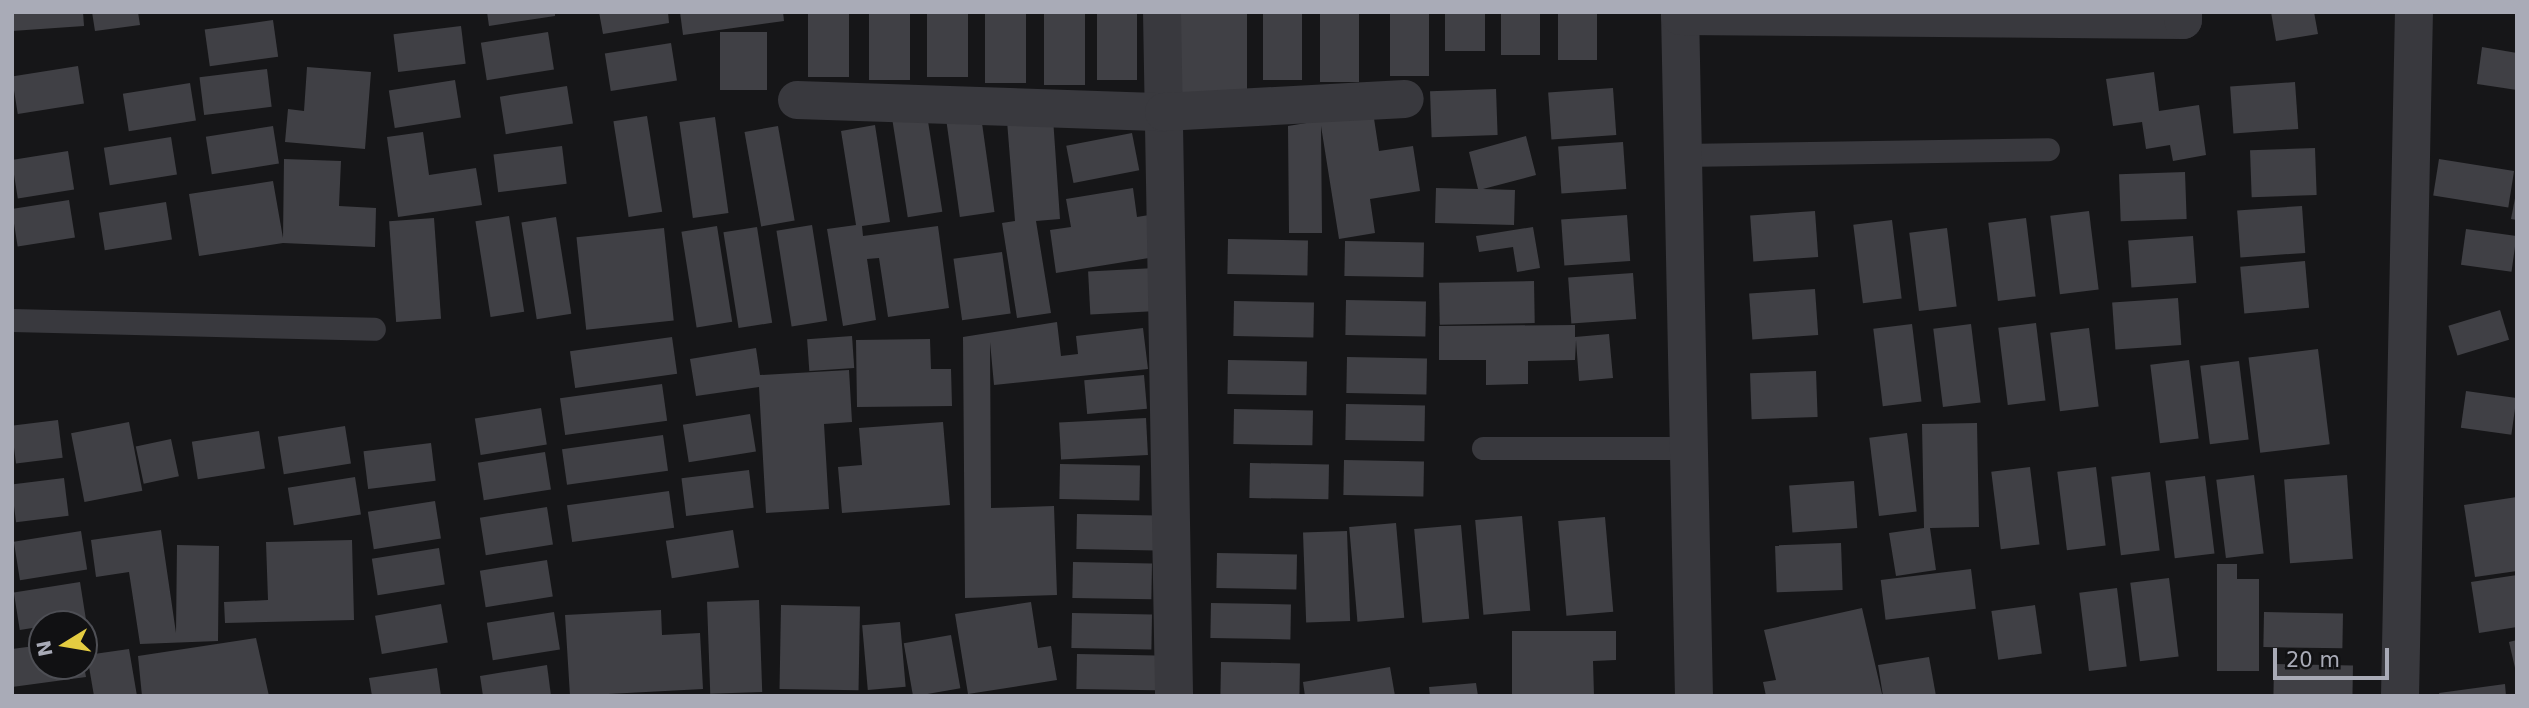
<!DOCTYPE html>
<html>
<head>
<meta charset="utf-8">
<style>
  body { margin:0 }
  #map { position:relative; width:2529px; height:708px; overflow:hidden; background:#161618; font-family:"DejaVu Sans",sans-serif }
  div>[style] { position:absolute }
  [style*='--x'] { left:calc(var(--x)*1px); top:calc(var(--y)*1px); width:calc(var(--w)*1px); rotate:calc(var(--a)*1deg) }
  .building>* { inset:0; background:#404045; transform-origin:0 0 }
  .lane>* { height:23px; margin:-11.5px; padding:0 11.5px; transform-origin:11.5px; border-radius:11.5px; background:#39393e }
  .street>* { height:38px; margin:-19px; padding:0 19px; transform-origin:19px; border-radius:19px; background:#39393e }
  span { translate:-50% -50%; white-space:nowrap; text-align:center; line-height:1.15; -webkit-text-stroke:6px #111113; paint-order:stroke }
  .frame { position:absolute; inset:0; border:14px solid #a9abb7; pointer-events:none }
  .north { position:absolute; left:28px; top:610px; width:70px; height:70px; box-sizing:border-box; background:#111113; border:2px solid #4e4f55; border-radius:50%; rotate:259deg; font-size:19px; font-weight:700; line-height:28px; text-align:center; color:#a9abb7 }
  .north::after { content:''; display:block; margin:auto; width:24px; height:32px; background:#e4cc41; clip-path:polygon(50% 0,100% 100%,50% 72%,0 100%) }
  .scale { position:absolute; left:2273px; top:648px; width:116px; height:32px; box-sizing:border-box; border:4px solid #a9abb7; border-top:0; padding-left:9px; font-size:21px; line-height:24px; white-space:nowrap; color:#a9abb7; -webkit-text-stroke:5px #111113; paint-order:stroke }
</style>
</head>
<body>
<div id="map">
  <div class="building">
    <i style="clip-path:polygon(12px 12px,83px 12px,84px 26px,12px 31px)"></i>
    <i style="clip-path:polygon(92px 12px,138px 12px,140px 25px,95px 31px)"></i>
    <i style="clip-path:polygon(487px 12px,555px 12px,555px 16px,489px 26px)"></i>
    <i style="clip-path:polygon(599px 12px,668px 12px,669px 23px,603px 34px)"></i>
    <i style="clip-path:polygon(680px 12px,783px 12px,784px 21px,683px 35px)"></i>
    <i style="left:808px;top:12px;width:41px;height:65px"></i>
    <i style="left:869px;top:12px;width:41px;height:68px"></i>
    <i style="left:927px;top:12px;width:41px;height:65px"></i>
    <i style="left:985px;top:12px;width:41px;height:71px"></i>
    <i style="left:1044px;top:12px;width:41px;height:73px"></i>
    <i style="left:1097px;top:12px;width:40px;height:68px"></i>
    <i style="left:1181px;top:12px;width:66px;height:80px"></i>
    <i style="left:1263px;top:12px;width:39px;height:68px"></i>
    <i style="left:1320px;top:12px;width:39px;height:70px"></i>
    <i style="left:1390px;top:12px;width:39px;height:64px"></i>
    <i style="left:1445px;top:12px;width:40px;height:39px"></i>
    <i style="left:1501px;top:12px;width:39px;height:43px"></i>
    <i style="left:1558px;top:12px;width:39px;height:48px"></i>
    <i style="clip-path:polygon(2271px 12px,2314px 12px,2318px 34px,2276px 41px)"></i>
    <i style="left:273px;top:20px;width:37px;height:69px;rotate:82deg"></i>
    <i style="left:461px;top:26px;width:38px;height:68px;rotate:83deg"></i>
    <i style="left:548px;top:32px;width:38px;height:68px;rotate:81deg"></i>
    <i style="left:720px;top:32px;width:47px;height:58px"></i>
    <i style="left:671px;top:43px;width:38px;height:67px;rotate:81deg"></i>
    <i style="clip-path:polygon(2482px 47px,2517px 53px,2517px 90px,2477px 84px)"></i>
    <i style="left:78px;top:66px;width:38px;height:67px;rotate:81deg"></i>
    <i style="clip-path:polygon(307px 67px,371px 72px,365px 149px,285px 142px,288px 109px,304px 111px)"></i>
    <i style="left:267px;top:69px;width:38px;height:68px;rotate:83deg"></i>
    <i style="clip-path:polygon(2154px 72px,2159px 111px,2199px 105px,2206px 155px,2173px 161px,2170px 145px,2146px 149px,2142px 122px,2113px 126px,2106px 79px)"></i>
    <i style="left:455px;top:80px;width:38px;height:67px;rotate:81deg"></i>
    <i style="left:2295px;top:82px;width:47px;height:65px;rotate:86deg"></i>
    <i style="left:190px;top:83px;width:38px;height:68px;rotate:81deg"></i>
    <i style="left:567px;top:86px;width:38px;height:68px;rotate:81deg"></i>
    <i style="left:1613px;top:88px;width:47px;height:65px;rotate:86deg"></i>
    <i style="left:1496px;top:89px;width:46px;height:66px;rotate:88deg"></i>
    <i style="clip-path:polygon(1373px 112px,1379px 151px,1413px 146px,1420px 191px,1370px 199px,1375px 233px,1339px 239px,1321px 126px,1322px 233px,1289px 233px,1288px 126px)"></i>
    <i style="left:927px;top:115px;width:98px;height:35px;rotate:81deg"></i>
    <i style="left:647px;top:116px;width:97px;height:34px;rotate:81deg"></i>
    <i style="left:981px;top:116px;width:97px;height:35px;rotate:82deg"></i>
    <i style="left:715px;top:117px;width:97px;height:36px;rotate:82deg"></i>
    <i style="clip-path:polygon(1053px 118px,1060px 219px,1036px 221px,1051px 313px,1017px 318px,1002px 223px,1015px 221px,1007px 121px)"></i>
    <i style="clip-path:polygon(875px 125px,890px 222px,862px 226px,863px 236px,938px 226px,949px 308px,888px 317px,879px 258px,867px 259px,876px 320px,843px 326px,827px 229px,856px 225px,841px 131px)"></i>
    <i style="left:273px;top:126px;width:38px;height:68px;rotate:81deg"></i>
    <i style="left:778px;top:126px;width:96px;height:34px;rotate:80deg"></i>
    <i style="clip-path:polygon(423px 132px,429px 175px,476px 168px,482px 205px,398px 217px,387px 137px)"></i>
    <i style="left:1132px;top:133px;width:38px;height:67px;rotate:79deg"></i>
    <i style="clip-path:polygon(1526px 136px,1536px 175px,1483px 189px,1515px 190px,1514px 225px,1435px 223px,1436px 188px,1478px 189px,1469px 152px)"></i>
    <i style="left:171px;top:137px;width:38px;height:68px;rotate:81deg"></i>
    <i style="left:1623px;top:142px;width:47px;height:65px;rotate:86deg"></i>
    <i style="left:562px;top:146px;width:38px;height:69px;rotate:83deg"></i>
    <i style="left:2315px;top:148px;width:47px;height:65px;rotate:88deg"></i>
    <i style="left:68px;top:151px;width:39px;height:57px;rotate:81deg"></i>
    <i style="clip-path:polygon(284px 159px,341px 161px,339px 206px,376px 208px,375px 247px,283px 243px,199px 256px,189px 194px,273px 181px,283px 238px)"></i>
    <i style="left:2439px;top:159px;width:76px;height:37px;rotate:9deg"></i>
    <i style="left:2185px;top:172px;width:47px;height:66px;rotate:88deg"></i>
    <i style="clip-path:polygon(1133px 188px,1137px 217px,1149px 215px,1155px 257px,1056px 273px,1050px 230px,1071px 227px,1066px 199px)"></i>
    <i style="clip-path:polygon(2517px 188px,2517px 220px,2511px 219px)"></i>
    <i style="left:69px;top:200px;width:38px;height:58px;rotate:81deg"></i>
    <i style="left:166px;top:202px;width:38px;height:68px;rotate:81deg"></i>
    <i style="left:2302px;top:206px;width:47px;height:65px;rotate:86deg"></i>
    <i style="left:1815px;top:211px;width:46px;height:65px;rotate:86deg"></i>
    <i style="left:2089px;top:211px;width:79px;height:39px;rotate:83deg"></i>
    <i style="left:1627px;top:215px;width:46px;height:66px;rotate:86deg"></i>
    <i style="left:509px;top:216px;width:97px;height:34px;rotate:81deg"></i>
    <i style="left:556px;top:217px;width:98px;height:35px;rotate:81deg"></i>
    <i style="left:434px;top:218px;width:101px;height:45px;rotate:86deg"></i>
    <i style="left:2026px;top:218px;width:79px;height:38px;rotate:83deg"></i>
    <i style="left:1892px;top:220px;width:79px;height:39px;rotate:83deg"></i>
    <i style="left:812px;top:225px;width:97px;height:36px;rotate:81deg"></i>
    <i style="left:717px;top:226px;width:97px;height:36px;rotate:81deg"></i>
    <i style="left:757px;top:227px;width:97px;height:34px;rotate:81deg"></i>
    <i style="clip-path:polygon(1533px 227px,1540px 268px,1517px 272px,1513px 247px,1479px 252px,1476px 236px)"></i>
    <i style="left:664px;top:228px;width:93px;height:88px;rotate:84deg"></i>
    <i style="left:1947px;top:228px;width:79px;height:38px;rotate:83deg"></i>
    <i style="left:2466px;top:229px;width:51px;height:36px;rotate:8deg"></i>
    <i style="left:2193px;top:236px;width:47px;height:65px;rotate:86deg"></i>
    <i style="left:1228px;top:239px;width:80px;height:35px;rotate:1deg"></i>
    <i style="left:1345px;top:241px;width:79px;height:35px;rotate:1deg"></i>
    <i style="left:1002px;top:252px;width:62px;height:49px;rotate:82deg"></i>
    <i style="left:2305px;top:261px;width:47px;height:65px;rotate:85deg"></i>
    <i style="left:1155px;top:268px;width:43px;height:67px;rotate:87deg"></i>
    <i style="left:1633px;top:273px;width:46px;height:65px;rotate:86deg"></i>
    <i style="left:1534px;top:281px;width:42px;height:95px;rotate:89deg"></i>
    <i style="left:1815px;top:289px;width:46px;height:66px;rotate:86deg"></i>
    <i style="left:2178px;top:298px;width:47px;height:66px;rotate:86deg"></i>
    <i style="left:1346px;top:300px;width:80px;height:35px;rotate:1deg"></i>
    <i style="left:1234px;top:301px;width:80px;height:35px;rotate:1deg"></i>
    <i style="left:2500px;top:310px;width:31px;height:54px;rotate:73deg"></i>
    <i style="clip-path:polygon(1057px 322px,1061px 356px,1078px 354px,1076px 336px,1143px 328px,1148px 369px,994px 385px,990px 342px,991px 508px,1054px 506px,1057px 595px,965px 598px,963px 337px)"></i>
    <i style="left:2036px;top:323px;width:78px;height:38px;rotate:83deg"></i>
    <i style="left:1912px;top:324px;width:78px;height:39px;rotate:83deg"></i>
    <i style="left:1971px;top:324px;width:79px;height:38px;rotate:83deg"></i>
    <i style="clip-path:polygon(1575px 325px,1575px 337px,1609px 334px,1613px 378px,1579px 381px,1576px 340px,1575px 360px,1528px 361px,1528px 384px,1486px 385px,1486px 360px,1439px 360px,1439px 326px)"></i>
    <i style="left:2089px;top:328px;width:79px;height:39px;rotate:83deg"></i>
    <i style="left:852px;top:336px;width:32px;height:45px;rotate:86deg"></i>
    <i style="left:672px;top:337px;width:37px;height:103px;rotate:82deg"></i>
    <i style="clip-path:polygon(930px 339px,931px 369px,951px 369px,952px 406px,857px 407px,856px 340px)"></i>
    <i style="clip-path:polygon(756px 348px,760px 375px,849px 370px,852px 422px,824px 424px,829px 509px,766px 513px,759px 387px,696px 396px,690px 359px)"></i>
    <i style="left:2318px;top:349px;width:96px;height:70px;rotate:83deg"></i>
    <i style="left:1347px;top:357px;width:80px;height:36px;rotate:1deg"></i>
    <i style="left:1228px;top:360px;width:79px;height:34px;rotate:1deg"></i>
    <i style="left:2189px;top:360px;width:79px;height:39px;rotate:83deg"></i>
    <i style="left:2239px;top:361px;width:79px;height:39px;rotate:83deg"></i>
    <i style="left:1816px;top:371px;width:46px;height:66px;rotate:88deg"></i>
    <i style="left:1144px;top:375px;width:34px;height:60px;rotate:85deg"></i>
    <i style="left:662px;top:384px;width:37px;height:103px;rotate:82deg"></i>
    <i style="left:2466px;top:391px;width:51px;height:37px;rotate:8deg"></i>
    <i style="left:1346px;top:404px;width:79px;height:36px;rotate:1deg"></i>
    <i style="left:541px;top:408px;width:37px;height:67px;rotate:81deg"></i>
    <i style="left:1234px;top:409px;width:79px;height:35px;rotate:1deg"></i>
    <i style="left:750px;top:414px;width:38px;height:68px;rotate:81deg"></i>
    <i style="left:1146px;top:418px;width:37px;height:87px;rotate:87deg"></i>
    <i style="left:58px;top:420px;width:38px;height:47px;rotate:83deg"></i>
    <i style="left:129px;top:422px;width:70px;height:59px;rotate:79deg"></i>
    <i style="clip-path:polygon(943px 422px,950px 505px,842px 513px,838px 467px,862px 465px,859px 428px)"></i>
    <i style="clip-path:polygon(1977px 423px,1979px 527px,1930px 528px,1936px 570px,1896px 576px,1889px 533px,1924px 528px,1922px 424px)"></i>
    <i style="left:345px;top:426px;width:38px;height:68px;rotate:81deg"></i>
    <i style="left:259px;top:431px;width:38px;height:68px;rotate:81deg"></i>
    <i style="left:1907px;top:433px;width:79px;height:38px;rotate:83deg"></i>
    <i style="left:663px;top:435px;width:36px;height:102px;rotate:82deg"></i>
    <i style="left:171px;top:439px;width:38px;height:36px;rotate:78deg"></i>
    <i style="left:431px;top:443px;width:38px;height:68px;rotate:83deg"></i>
    <i style="left:545px;top:452px;width:38px;height:68px;rotate:81deg"></i>
    <i style="left:1344px;top:460px;width:80px;height:35px;rotate:1deg"></i>
    <i style="left:1250px;top:463px;width:79px;height:35px;rotate:1deg"></i>
    <i style="left:1060px;top:464px;width:80px;height:35px;rotate:1deg"></i>
    <i style="left:2030px;top:467px;width:78px;height:39px;rotate:83deg"></i>
    <i style="left:2096px;top:467px;width:79px;height:39px;rotate:83deg"></i>
    <i style="left:749px;top:470px;width:38px;height:68px;rotate:83deg"></i>
    <i style="left:2150px;top:472px;width:79px;height:39px;rotate:83deg"></i>
    <i style="left:2254px;top:475px;width:79px;height:38px;rotate:83deg"></i>
    <i style="left:2347px;top:475px;width:84px;height:63px;rotate:86deg"></i>
    <i style="left:2205px;top:476px;width:78px;height:40px;rotate:83deg"></i>
    <i style="left:355px;top:477px;width:38px;height:68px;rotate:81deg"></i>
    <i style="left:64px;top:478px;width:38px;height:53px;rotate:83deg"></i>
    <i style="left:1854px;top:481px;width:47px;height:65px;rotate:86deg"></i>
    <i style="left:669px;top:491px;width:37px;height:103px;rotate:82deg"></i>
    <i style="clip-path:polygon(2517px 497px,2517px 571px,2475px 577px,2464px 505px)"></i>
    <i style="left:435px;top:501px;width:38px;height:68px;rotate:81deg"></i>
    <i style="left:547px;top:507px;width:38px;height:68px;rotate:81deg"></i>
    <i style="left:1077px;top:514px;width:80px;height:35px;rotate:1deg"></i>
    <i style="left:1522px;top:516px;width:95px;height:47px;rotate:85deg"></i>
    <i style="left:1605px;top:517px;width:95px;height:47px;rotate:85deg"></i>
    <i style="left:1396px;top:523px;width:95px;height:47px;rotate:85deg"></i>
    <i style="left:1461px;top:525px;width:94px;height:47px;rotate:85deg"></i>
    <i style="clip-path:polygon(161px 530px,176px 633px,177px 545px,219px 546px,218px 641px,140px 644px,129px 572px,96px 577px,91px 540px)"></i>
    <i style="left:733px;top:530px;width:38px;height:68px;rotate:81deg"></i>
    <i style="left:81px;top:531px;width:39px;height:68px;rotate:81deg"></i>
    <i style="left:1347px;top:531px;width:90px;height:44px;rotate:88deg"></i>
    <i style="clip-path:polygon(352px 540px,354px 620px,225px 623px,224px 602px,268px 600px,266px 542px)"></i>
    <i style="left:1841px;top:543px;width:47px;height:66px;rotate:88deg"></i>
    <i style="left:439px;top:548px;width:37px;height:68px;rotate:81deg"></i>
    <i style="left:1217px;top:553px;width:80px;height:35px;rotate:1deg"></i>
    <i style="left:547px;top:560px;width:37px;height:68px;rotate:81deg"></i>
    <i style="left:1073px;top:562px;width:79px;height:36px;rotate:1deg"></i>
    <i style="clip-path:polygon(2217px 564px,2237px 564px,2237px 579px,2259px 579px,2259px 671px,2217px 671px)"></i>
    <i style="left:1971px;top:569px;width:40px;height:91px;rotate:83deg"></i>
    <i style="clip-path:polygon(2517px 575px,2517px 627px,2479px 633px,2471px 582px)"></i>
    <i style="left:2169px;top:578px;width:79px;height:39px;rotate:83deg"></i>
    <i style="left:80px;top:582px;width:38px;height:67px;rotate:81deg"></i>
    <i style="left:2117px;top:588px;width:79px;height:38px;rotate:83deg"></i>
    <i style="left:759px;top:600px;width:92px;height:52px;rotate:88deg"></i>
    <i style="clip-path:polygon(1031px 602px,1038px 648px,1051px 646px,1057px 680px,968px 694px,955px 614px)"></i>
    <i style="left:1211px;top:603px;width:80px;height:35px;rotate:1deg"></i>
    <i style="left:441px;top:604px;width:39px;height:67px;rotate:80deg"></i>
    <i style="left:781px;top:605px;width:79px;height:84px;rotate:1deg"></i>
    <i style="left:2035px;top:605px;width:49px;height:44px;rotate:82deg"></i>
    <i style="clip-path:polygon(1862px 608px,1882px 694px,1766px 696px,1763px 682px,1776px 680px,1764px 630px)"></i>
    <i style="clip-path:polygon(661px 610px,662px 635px,700px 633px,703px 689px,570px 696px,565px 615px)"></i>
    <i style="left:554px;top:612px;width:38px;height:68px;rotate:81deg"></i>
    <i style="left:2264px;top:612px;width:79px;height:35px;rotate:1deg"></i>
    <i style="left:1072px;top:613px;width:80px;height:35px;rotate:1deg"></i>
    <i style="left:900px;top:622px;width:65px;height:38px;rotate:85deg"></i>
    <i style="clip-path:polygon(1512px 631px,1616px 631px,1616px 660px,1593px 661px,1594px 696px,1512px 696px)"></i>
    <i style="left:951px;top:635px;width:54px;height:48px;rotate:80deg"></i>
    <i style="clip-path:polygon(256px 638px,269px 696px,142px 696px,138px 656px)"></i>
    <i style="clip-path:polygon(2517px 640px,2517px 672px,2516px 672px,2509px 642px)"></i>
    <i style="clip-path:polygon(42px 645px,42px 666px,84px 666px,86px 677px,12px 687px,12px 649px)"></i>
    <i style="clip-path:polygon(129px 649px,137px 696px,94px 696px,87px 655px)"></i>
    <i style="left:1077px;top:654px;width:79px;height:35px;rotate:1deg"></i>
    <i style="clip-path:polygon(1929px 657px,1936px 696px,1883px 696px,1878px 665px)"></i>
    <i style="left:1221px;top:662px;width:79px;height:34px;rotate:1deg"></i>
    <i style="left:2274px;top:664px;width:79px;height:32px;rotate:1deg"></i>
    <i style="clip-path:polygon(547px 665px,551px 696px,483px 696px,480px 676px)"></i>
    <i style="clip-path:polygon(1390px 667px,1395px 696px,1305px 696px,1303px 682px)"></i>
    <i style="clip-path:polygon(437px 668px,441px 696px,372px 696px,369px 678px)"></i>
    <i style="clip-path:polygon(1476px 683px,1478px 696px,1430px 696px,1429px 687px)"></i>
    <i style="clip-path:polygon(2505px 684px,2506px 696px,2440px 696px,2439px 693px)"></i>
  </div>
  <div class="lane">
    <i style="--x:1683;--y:155;--w:365;--a:-0.9"></i>
    <i style="--x:12;--y:320;--w:362;--a:1.4"></i>
    <i style="--x:1483;--y:448;--w:206;--a:0"></i>
  </div>
  <div class="street">
    <i style="--x:1162;--y:12;--w:684;--a:88.99"></i>
    <i style="--x:1680;--y:12;--w:684;--a:88.83"></i>
    <i style="--x:1680;--y:16;--w:503;--a:0.46"></i>
    <i style="--x:2183;--y:20;--w:8;--a:-90"></i>
    <i style="--x:797;--y:100;--w:367;--a:1.9"></i>
    <i style="--x:1164;--y:112;--w:241;--a:-3.1"></i>
    <i style="--x:2400;--y:696;--w:684;--a:-88.83"></i>
  </div>
  <div class="frame"></div>
  <div class="north">N</div>
  <div class="scale">20 m</div>
</div>
</body>
</html>
